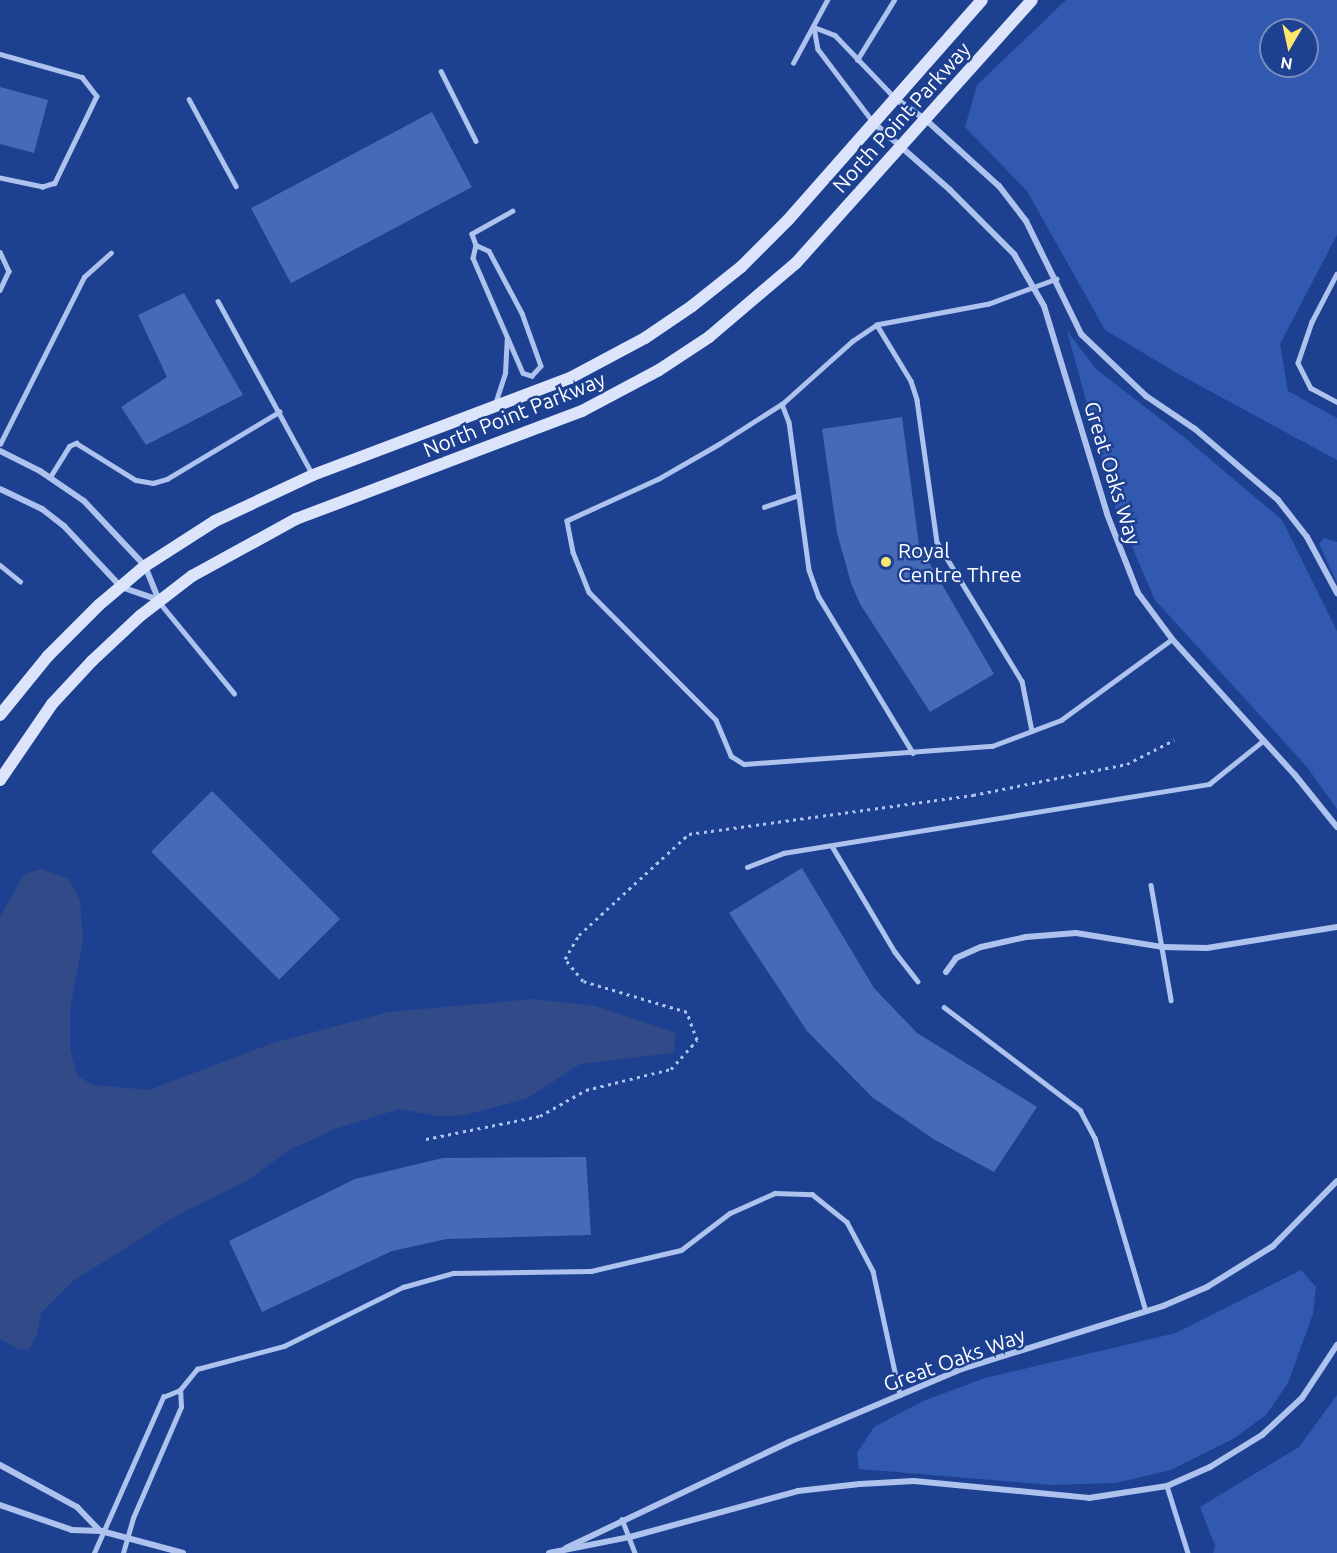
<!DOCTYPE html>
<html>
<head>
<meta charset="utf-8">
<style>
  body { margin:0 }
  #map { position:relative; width:1337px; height:1553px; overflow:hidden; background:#1d4091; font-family:Ubuntu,sans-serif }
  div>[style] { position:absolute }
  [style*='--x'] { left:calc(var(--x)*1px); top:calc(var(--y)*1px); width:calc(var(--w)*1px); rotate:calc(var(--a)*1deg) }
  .green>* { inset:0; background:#3159af }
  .water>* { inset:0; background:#324b88 }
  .building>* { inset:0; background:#4669b9; transform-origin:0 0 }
  .path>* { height:3px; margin-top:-1.5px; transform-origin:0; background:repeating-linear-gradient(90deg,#aec2ee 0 3px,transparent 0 7.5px) }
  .lane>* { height:4.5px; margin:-2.25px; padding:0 2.25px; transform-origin:2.25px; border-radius:2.25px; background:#aec2ee }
  .street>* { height:6px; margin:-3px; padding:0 3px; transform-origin:3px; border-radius:3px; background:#aec2ee }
  .secondary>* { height:12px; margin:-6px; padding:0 6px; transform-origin:6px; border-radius:6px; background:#dbe4fa }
  .dots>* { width:16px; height:16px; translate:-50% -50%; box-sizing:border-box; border:3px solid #1d4091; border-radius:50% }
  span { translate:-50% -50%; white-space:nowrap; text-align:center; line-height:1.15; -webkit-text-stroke:5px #1d4091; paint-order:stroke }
  .street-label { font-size:21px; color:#fff }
  .poi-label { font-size:21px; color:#fff }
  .left { translate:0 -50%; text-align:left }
  .north { position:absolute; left:1259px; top:18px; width:60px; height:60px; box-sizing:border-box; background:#1d4091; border:2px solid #778cbd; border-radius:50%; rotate:189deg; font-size:16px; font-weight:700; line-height:24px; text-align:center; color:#fff }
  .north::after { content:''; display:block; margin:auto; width:21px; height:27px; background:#fde76d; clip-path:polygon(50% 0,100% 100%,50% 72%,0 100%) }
</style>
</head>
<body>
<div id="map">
  <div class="green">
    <i style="clip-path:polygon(evenodd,1066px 0,1337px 0,1337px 235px,1280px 344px,1288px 391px,1337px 418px,1337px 460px,1182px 376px,1105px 330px,1027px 191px,965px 127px,977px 85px,1066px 0,1271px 30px,1307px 30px,1307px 66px,1271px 66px,1271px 30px)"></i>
    <i style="clip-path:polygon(1067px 331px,1096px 369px,1185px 438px,1282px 520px,1337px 631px,1337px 809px,1307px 767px,1155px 600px,1116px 510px)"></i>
    <i style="clip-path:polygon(1324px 538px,1337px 542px,1337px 583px,1319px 544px)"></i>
    <i style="clip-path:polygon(1301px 1270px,1316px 1287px,1313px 1314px,1288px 1383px,1266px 1415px,1233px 1439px,1171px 1470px,1116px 1483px,1052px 1485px,859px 1469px,857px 1453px,874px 1427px,923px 1401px,985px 1378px,1176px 1333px)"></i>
    <i style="clip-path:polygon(1337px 1395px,1337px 1553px,1213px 1553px,1215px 1546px,1200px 1507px,1299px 1447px)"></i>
  </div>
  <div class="water">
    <i style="clip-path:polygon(41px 869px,68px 878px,80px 900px,83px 939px,70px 1009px,70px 1049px,77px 1075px,92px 1085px,149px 1090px,273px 1043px,389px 1012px,534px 999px,595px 1006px,676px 1033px,673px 1053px,580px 1064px,528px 1098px,466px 1115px,438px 1116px,399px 1109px,335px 1129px,291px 1149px,245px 1182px,181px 1213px,73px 1281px,41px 1313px,37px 1335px,29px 1349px,20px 1350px,0 1339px,0 917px,24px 874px)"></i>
  </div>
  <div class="building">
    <i style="clip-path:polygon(0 87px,48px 100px,34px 153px,0 144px)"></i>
    <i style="left:432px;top:112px;width:85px;height:205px;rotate:62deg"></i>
    <i style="clip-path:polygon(184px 293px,243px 395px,146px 445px,121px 407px,167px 377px,138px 315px)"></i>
    <i style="clip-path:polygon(902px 417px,919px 545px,994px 674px,930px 712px,860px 604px,851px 583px,837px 533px,822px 429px)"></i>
    <i style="left:212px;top:791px;width:181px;height:86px;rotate:45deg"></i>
    <i style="clip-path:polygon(802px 868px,874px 988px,917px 1033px,1037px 1107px,994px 1172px,935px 1140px,872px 1097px,807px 1031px,729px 913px)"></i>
    <i style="clip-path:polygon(586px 1157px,591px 1235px,447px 1239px,392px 1251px,262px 1312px,229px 1241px,355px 1179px,443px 1158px)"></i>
  </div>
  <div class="path">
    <i style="--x:426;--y:1139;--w:116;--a:-11.4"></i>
    <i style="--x:540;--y:1116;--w:53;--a:-29.5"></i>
    <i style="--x:586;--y:1090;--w:88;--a:-13.9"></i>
    <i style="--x:671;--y:1069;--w:39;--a:-48"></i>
    <i style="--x:697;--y:1040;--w:30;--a:-110"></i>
    <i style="--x:687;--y:1012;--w:109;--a:-163.4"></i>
    <i style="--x:583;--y:981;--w:28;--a:-129"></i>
    <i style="--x:565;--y:959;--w:28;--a:-60"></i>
    <i style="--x:579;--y:935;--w:149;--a:-42.6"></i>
    <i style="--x:689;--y:834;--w:287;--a:-7.8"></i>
    <i style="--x:973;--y:795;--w:157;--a:-11.4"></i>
    <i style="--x:1127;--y:764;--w:53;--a:-27.1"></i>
  </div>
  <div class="lane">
    <i style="--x:814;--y:27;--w:22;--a:80"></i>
    <i style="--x:818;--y:49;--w:93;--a:52.9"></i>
    <i style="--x:814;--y:27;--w:22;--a:21"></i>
    <i style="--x:835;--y:35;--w:86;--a:46.4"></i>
    <i style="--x:0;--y:54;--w:85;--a:15.7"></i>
    <i style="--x:82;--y:77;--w:24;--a:52"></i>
    <i style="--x:97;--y:96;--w:97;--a:115.8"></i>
    <i style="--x:55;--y:183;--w:13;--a:162"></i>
    <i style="--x:43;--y:187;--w:44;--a:-168.2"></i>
    <i style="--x:857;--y:60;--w:70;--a:-58.3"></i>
    <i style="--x:793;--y:63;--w:72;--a:-61.6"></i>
    <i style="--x:441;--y:71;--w:78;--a:63.4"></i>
    <i style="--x:189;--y:99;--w:99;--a:61.6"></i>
    <i style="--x:513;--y:211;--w:47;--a:150.7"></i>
    <i style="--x:472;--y:234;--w:12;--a:70"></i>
    <i style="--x:476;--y:245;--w:13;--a:103"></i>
    <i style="--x:473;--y:258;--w:125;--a:66.5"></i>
    <i style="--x:523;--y:373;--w:9;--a:18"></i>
    <i style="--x:476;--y:245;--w:14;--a:25"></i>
    <i style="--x:489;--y:251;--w:70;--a:62"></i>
    <i style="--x:522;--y:313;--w:56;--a:70.3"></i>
    <i style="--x:541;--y:366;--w:13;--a:132"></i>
    <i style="--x:0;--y:252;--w:21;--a:65"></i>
    <i style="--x:9;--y:271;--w:21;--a:115"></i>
    <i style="--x:1337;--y:274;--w:54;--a:117.5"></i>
    <i style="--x:1312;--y:322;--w:43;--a:108.9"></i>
    <i style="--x:1298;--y:363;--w:28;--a:63"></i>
    <i style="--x:1311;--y:388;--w:30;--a:28"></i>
    <i style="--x:1057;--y:279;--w:72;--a:159.8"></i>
    <i style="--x:989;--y:304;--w:114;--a:169.4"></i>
    <i style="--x:877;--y:325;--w:29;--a:146"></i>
    <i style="--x:853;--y:341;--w:93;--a:138.1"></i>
    <i style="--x:784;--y:403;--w:76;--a:147.4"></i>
    <i style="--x:720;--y:444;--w:70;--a:150.2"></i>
    <i style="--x:659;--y:479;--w:101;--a:155.5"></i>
    <i style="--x:567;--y:521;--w:32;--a:79"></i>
    <i style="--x:573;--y:552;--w:43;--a:68.2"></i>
    <i style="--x:589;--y:592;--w:180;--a:45.2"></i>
    <i style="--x:716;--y:720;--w:39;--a:67"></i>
    <i style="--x:731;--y:756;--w:15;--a:32"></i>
    <i style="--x:744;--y:764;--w:249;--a:-4.2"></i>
    <i style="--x:992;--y:746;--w:74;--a:-20.6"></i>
    <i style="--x:1061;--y:720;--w:137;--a:-36.1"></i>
    <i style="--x:218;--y:301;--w:198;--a:61.4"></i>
    <i style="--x:877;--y:325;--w:66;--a:58.7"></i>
    <i style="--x:911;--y:381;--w:20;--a:72"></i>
    <i style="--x:917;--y:400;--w:143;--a:82"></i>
    <i style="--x:937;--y:542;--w:163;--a:58.6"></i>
    <i style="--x:1022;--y:681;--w:51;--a:78.7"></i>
    <i style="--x:495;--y:404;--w:33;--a:-72"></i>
    <i style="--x:505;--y:373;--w:34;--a:-87"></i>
    <i style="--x:782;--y:404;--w:19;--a:69"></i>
    <i style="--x:789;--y:422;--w:149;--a:82.3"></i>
    <i style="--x:809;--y:570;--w:29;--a:70"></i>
    <i style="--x:819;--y:597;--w:182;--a:58.9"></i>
    <i style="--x:0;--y:444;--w:187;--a:-63.3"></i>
    <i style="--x:84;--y:277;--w:36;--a:-42"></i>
    <i style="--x:50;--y:477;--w:36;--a:-58"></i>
    <i style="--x:69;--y:446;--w:8;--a:-23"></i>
    <i style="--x:76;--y:443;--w:70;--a:31.7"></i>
    <i style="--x:136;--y:480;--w:17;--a:10"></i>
    <i style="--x:153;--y:483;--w:15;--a:-16"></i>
    <i style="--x:167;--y:479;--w:131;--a:-30.9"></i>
    <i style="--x:764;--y:507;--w:36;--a:-19"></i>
    <i style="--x:0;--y:565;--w:26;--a:39"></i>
    <i style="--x:160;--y:603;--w:117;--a:50.6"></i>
    <i style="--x:832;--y:846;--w:123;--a:59.3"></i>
    <i style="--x:895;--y:952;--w:37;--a:52"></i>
    <i style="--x:747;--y:867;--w:39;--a:-21"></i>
    <i style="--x:783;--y:853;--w:432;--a:-9.2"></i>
    <i style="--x:1209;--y:784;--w:70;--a:-38.7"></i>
    <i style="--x:1151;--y:885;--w:117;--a:80.1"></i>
    <i style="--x:944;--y:1007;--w:171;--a:37.1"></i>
    <i style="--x:1080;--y:1110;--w:32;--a:62"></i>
    <i style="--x:1095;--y:1138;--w:180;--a:73.6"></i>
    <i style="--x:1167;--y:1486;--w:70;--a:72.6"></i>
    <i style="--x:622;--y:1519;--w:36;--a:69"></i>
    <i style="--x:94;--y:1553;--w:171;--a:-66.1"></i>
    <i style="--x:163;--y:1397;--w:18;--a:-22"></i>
    <i style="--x:180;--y:1390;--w:27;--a:-51"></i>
    <i style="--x:197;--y:1369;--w:90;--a:-14.8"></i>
    <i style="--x:284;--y:1346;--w:133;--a:-26.4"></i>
    <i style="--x:403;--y:1287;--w:52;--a:-15.6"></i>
    <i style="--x:453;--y:1273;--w:138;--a:-0.8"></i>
    <i style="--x:591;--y:1271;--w:92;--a:-13.1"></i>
    <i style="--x:681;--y:1250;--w:61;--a:-37.1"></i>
    <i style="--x:730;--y:1213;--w:49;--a:-24"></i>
    <i style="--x:775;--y:1193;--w:37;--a:2"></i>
    <i style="--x:812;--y:1194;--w:45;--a:38.7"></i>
    <i style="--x:847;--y:1222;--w:55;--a:62"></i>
    <i style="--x:873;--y:1271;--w:127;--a:77.7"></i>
    <i style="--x:123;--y:1553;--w:36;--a:-74"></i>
    <i style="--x:133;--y:1518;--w:121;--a:-66.6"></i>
    <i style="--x:181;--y:1407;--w:17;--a:-93"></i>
  </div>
  <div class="street">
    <i style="--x:896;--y:99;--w:35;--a:35"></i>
    <i style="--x:925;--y:119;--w:100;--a:42.2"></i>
    <i style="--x:999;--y:186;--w:44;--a:52.4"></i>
    <i style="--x:1026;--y:221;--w:126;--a:64"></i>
    <i style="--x:1081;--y:334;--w:90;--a:43.6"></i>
    <i style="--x:1146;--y:396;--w:59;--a:34"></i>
    <i style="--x:1195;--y:429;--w:109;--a:40.5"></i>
    <i style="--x:1278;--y:500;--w:47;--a:51.9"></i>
    <i style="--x:1307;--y:537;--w:64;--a:61.8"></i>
    <i style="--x:875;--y:124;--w:100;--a:41.3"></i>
    <i style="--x:950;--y:190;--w:91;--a:45"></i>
    <i style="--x:1014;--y:254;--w:60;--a:60"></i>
    <i style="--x:1044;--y:306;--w:217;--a:73.1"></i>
    <i style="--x:1107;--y:514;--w:85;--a:68.6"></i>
    <i style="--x:1138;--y:593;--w:57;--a:53.5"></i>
    <i style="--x:1172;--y:639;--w:183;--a:47.9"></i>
    <i style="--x:1295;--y:775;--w:67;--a:51.1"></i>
    <i style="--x:0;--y:451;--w:45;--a:26.6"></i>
    <i style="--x:40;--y:471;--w:53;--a:34.3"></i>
    <i style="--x:84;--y:501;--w:89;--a:46.8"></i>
    <i style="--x:145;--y:566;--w:38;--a:68"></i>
    <i style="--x:0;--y:489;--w:47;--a:25.5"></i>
    <i style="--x:42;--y:509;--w:28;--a:38"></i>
    <i style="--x:64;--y:526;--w:83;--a:46.9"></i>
    <i style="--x:121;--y:587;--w:39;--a:19"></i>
    <i style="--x:946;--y:972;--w:17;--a:-54"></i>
    <i style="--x:956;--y:958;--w:27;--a:-24"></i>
    <i style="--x:981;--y:947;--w:46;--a:-12.5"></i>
    <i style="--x:1026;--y:937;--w:50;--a:-4.6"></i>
    <i style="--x:1076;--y:933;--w:87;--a:9.2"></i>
    <i style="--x:1162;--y:947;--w:45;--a:1.3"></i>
    <i style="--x:1207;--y:948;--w:132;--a:-9.2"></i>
    <i style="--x:0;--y:1465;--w:88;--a:28.6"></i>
    <i style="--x:77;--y:1507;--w:33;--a:46"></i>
    <i style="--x:0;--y:1505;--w:76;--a:19.1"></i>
    <i style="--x:72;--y:1530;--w:29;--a:2"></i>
    <i style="--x:101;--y:1531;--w:85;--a:15"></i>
    <i style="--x:566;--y:1548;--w:247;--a:-25.4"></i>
    <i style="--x:789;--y:1442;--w:188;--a:-22.9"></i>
    <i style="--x:962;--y:1369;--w:211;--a:-17.4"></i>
    <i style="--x:1163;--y:1306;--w:48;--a:-23.4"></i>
    <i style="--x:1207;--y:1287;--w:78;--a:-31.8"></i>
    <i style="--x:1273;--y:1246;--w:91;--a:-45.4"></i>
    <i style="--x:549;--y:1553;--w:83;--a:-11.2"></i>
    <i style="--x:630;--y:1537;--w:174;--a:-15.3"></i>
    <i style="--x:798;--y:1491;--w:62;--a:-6.4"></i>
    <i style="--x:860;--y:1484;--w:54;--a:-3.2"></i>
    <i style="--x:914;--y:1481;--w:176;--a:5.5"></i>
    <i style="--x:1089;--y:1498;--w:79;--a:-8.7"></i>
    <i style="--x:1167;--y:1486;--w:47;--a:-23.8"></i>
    <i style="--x:1210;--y:1467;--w:61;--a:-31.6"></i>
    <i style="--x:1262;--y:1435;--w:54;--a:-42.8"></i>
    <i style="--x:1302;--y:1398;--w:64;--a:-56.6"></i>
  </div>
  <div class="secondary">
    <i style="--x:0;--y:715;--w:76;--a:-50.9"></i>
    <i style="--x:48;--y:656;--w:72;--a:-45"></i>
    <i style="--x:99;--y:605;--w:60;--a:-40.3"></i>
    <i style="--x:145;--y:566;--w:83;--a:-32.7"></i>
    <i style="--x:215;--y:521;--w:108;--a:-25.1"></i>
    <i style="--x:313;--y:475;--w:275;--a:-20.7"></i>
    <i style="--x:570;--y:378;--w:85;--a:-28.1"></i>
    <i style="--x:645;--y:338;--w:57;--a:-34.2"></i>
    <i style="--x:692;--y:306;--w:63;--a:-38.5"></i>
    <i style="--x:741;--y:267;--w:66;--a:-45"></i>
    <i style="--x:788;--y:220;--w:293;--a:-48.6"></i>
    <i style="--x:0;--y:780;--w:92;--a:-55.6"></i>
    <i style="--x:52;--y:704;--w:59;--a:-47.1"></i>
    <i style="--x:92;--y:661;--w:66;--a:-43.2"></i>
    <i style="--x:140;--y:616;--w:66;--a:-37.6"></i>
    <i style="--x:192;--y:576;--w:119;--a:-28.7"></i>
    <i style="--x:296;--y:519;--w:306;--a:-20.7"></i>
    <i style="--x:582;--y:411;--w:87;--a:-28"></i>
    <i style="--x:659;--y:370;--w:60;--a:-33.4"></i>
    <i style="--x:709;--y:337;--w:114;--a:-40.4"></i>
    <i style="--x:796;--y:263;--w:353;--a:-48.1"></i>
  </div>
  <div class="dots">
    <i style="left:886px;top:562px;background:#fde76d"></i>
  </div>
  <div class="street-label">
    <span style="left:901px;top:117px;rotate:-48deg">North Point Parkway</span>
    <span style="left:514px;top:414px;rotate:-22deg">North Point Parkway</span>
    <span style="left:1113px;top:473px;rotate:73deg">Great Oaks Way</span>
    <span style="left:954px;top:1359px;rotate:-20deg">Great Oaks Way</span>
  </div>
  <div class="poi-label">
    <span class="left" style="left:898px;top:562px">Royal<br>Centre Three</span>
  </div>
  <div class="north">N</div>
</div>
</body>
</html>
